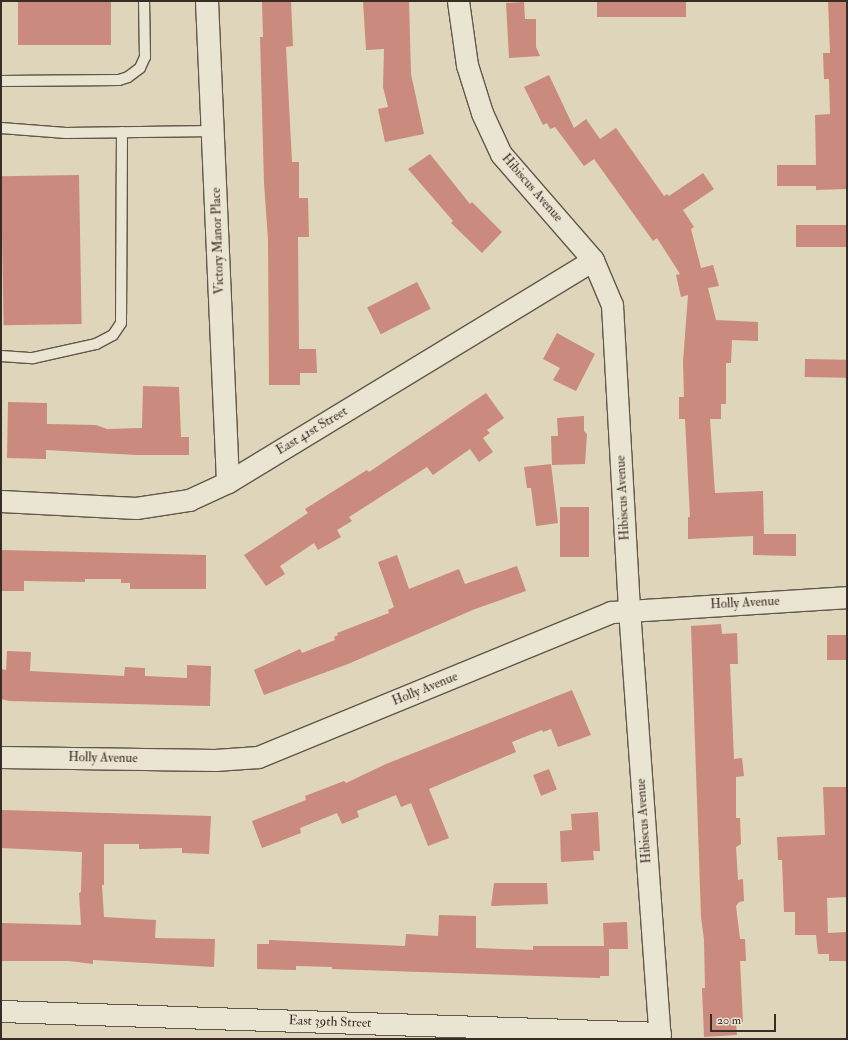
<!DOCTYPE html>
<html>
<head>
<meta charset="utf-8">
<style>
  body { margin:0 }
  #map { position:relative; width:848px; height:1040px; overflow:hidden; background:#ded5ba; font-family:"IM FELL Double Pica",serif }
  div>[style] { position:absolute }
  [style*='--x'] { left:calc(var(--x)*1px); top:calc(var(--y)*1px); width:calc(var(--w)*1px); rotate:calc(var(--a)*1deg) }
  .building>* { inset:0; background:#ca8a7e; transform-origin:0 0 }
  .roads { filter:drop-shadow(1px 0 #61574a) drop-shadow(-1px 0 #61574a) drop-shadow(0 1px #61574a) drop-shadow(0 -1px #61574a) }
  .lane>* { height:10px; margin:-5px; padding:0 5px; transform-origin:5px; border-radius:5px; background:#eae4d2 }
  .street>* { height:21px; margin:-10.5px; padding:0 10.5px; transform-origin:10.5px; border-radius:10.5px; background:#eae4d2 }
  .secondary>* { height:22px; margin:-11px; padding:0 11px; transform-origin:11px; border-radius:11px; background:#eae4d2 }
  span { translate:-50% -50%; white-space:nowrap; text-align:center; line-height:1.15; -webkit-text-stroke:4px #eae4d2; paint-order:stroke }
  .street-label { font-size:13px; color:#372d24 }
  .frame { position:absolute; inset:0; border:2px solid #372d24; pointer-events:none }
  .scale { position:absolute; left:710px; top:1014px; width:66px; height:18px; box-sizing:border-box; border:2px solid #372d24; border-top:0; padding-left:5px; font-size:12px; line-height:14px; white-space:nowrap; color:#372d24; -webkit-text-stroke:3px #eae4d2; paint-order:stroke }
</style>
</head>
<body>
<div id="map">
  <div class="building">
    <i style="left:18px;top:1px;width:93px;height:44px"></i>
    <i style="clip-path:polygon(262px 1px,291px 1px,293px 46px,286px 47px,292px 162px,299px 162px,299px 198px,308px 198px,309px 237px,298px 237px,299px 349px,316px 349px,317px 373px,300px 373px,300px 385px,269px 385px,268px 239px,264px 183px,260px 37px,263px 37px)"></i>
    <i style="clip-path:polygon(363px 1px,409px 1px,411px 74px,424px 134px,385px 142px,378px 109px,388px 107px,383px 87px,384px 49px,366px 50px)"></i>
    <i style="left:597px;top:1px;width:89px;height:16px"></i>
    <i style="clip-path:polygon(828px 1px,847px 1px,847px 189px,816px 190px,816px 186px,777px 186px,777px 165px,816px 165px,815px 115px,830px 114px,829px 79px,824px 79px,823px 53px,830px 53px)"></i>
    <i style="clip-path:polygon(524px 2px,525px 19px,536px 19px,536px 47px,540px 56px,509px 58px,506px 3px)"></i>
    <i style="clip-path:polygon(549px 75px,574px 128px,586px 119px,600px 139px,616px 128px,664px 196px,667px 194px,669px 196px,703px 173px,714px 189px,683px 210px,694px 227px,691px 229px,701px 268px,713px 265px,719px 286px,708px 288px,716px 320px,758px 322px,758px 341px,732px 340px,731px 363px,726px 363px,726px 404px,721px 404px,721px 419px,710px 419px,715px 493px,763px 491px,764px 534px,796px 534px,796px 556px,753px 555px,753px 536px,688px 539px,688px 517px,690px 517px,685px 419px,679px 419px,679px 397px,684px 397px,683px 362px,688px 295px,681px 297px,676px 275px,680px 274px,657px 238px,653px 241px,594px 159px,584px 166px,555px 127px,550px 129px,547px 123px,543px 125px,524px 87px)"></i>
    <i style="clip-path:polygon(430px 154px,470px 204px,472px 202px,502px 232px,482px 253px,451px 223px,453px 221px,408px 169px)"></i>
    <i style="left:79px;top:175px;width:149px;height:78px;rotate:89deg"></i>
    <i style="left:847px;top:225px;width:22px;height:51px;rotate:90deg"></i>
    <i style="left:417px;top:282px;width:30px;height:56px;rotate:63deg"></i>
    <i style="clip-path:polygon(557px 333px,595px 354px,576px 391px,553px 380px,560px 368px,543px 359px)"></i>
    <i style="left:805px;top:359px;width:42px;height:18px;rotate:1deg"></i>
    <i style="clip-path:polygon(143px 386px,179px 387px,181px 437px,189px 437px,189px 455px,136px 455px,46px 450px,46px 459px,7px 458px,8px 402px,47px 403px,47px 424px,96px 425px,107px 429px,142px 428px)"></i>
    <i style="clip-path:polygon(486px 393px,504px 418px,487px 430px,490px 433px,483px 438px,493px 452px,479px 462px,470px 449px,433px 475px,427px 467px,349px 517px,352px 521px,337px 530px,341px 537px,318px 550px,314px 543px,280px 566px,285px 574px,266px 586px,244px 555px,308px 513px,305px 509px,367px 470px,369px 472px)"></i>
    <i style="clip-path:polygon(584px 416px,584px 431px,587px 434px,585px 464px,552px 465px,551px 436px,558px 436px,557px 418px)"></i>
    <i style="clip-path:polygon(551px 464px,558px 523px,536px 526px,531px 488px,527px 488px,524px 467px)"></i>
    <i style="left:589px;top:507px;width:50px;height:29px;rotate:90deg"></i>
    <i style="clip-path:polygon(1px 550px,206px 555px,206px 589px,130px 589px,130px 583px,121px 583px,121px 579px,85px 579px,85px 582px,24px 581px,24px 591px,1px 591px)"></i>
    <i style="clip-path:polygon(397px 555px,409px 589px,459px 569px,465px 584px,517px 566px,526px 591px,475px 609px,348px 664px,264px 695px,254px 670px,300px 649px,302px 653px,335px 640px,334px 637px,338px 635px,337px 633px,389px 613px,388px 610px,394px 607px,378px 562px)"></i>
    <i style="clip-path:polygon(721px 624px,722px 634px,737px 633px,738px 664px,730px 664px,734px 759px,742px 758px,744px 776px,736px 777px,736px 818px,740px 818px,741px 844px,736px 847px,738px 880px,743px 879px,744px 901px,739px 902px,736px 906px,740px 939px,745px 939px,746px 961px,740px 961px,743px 1022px,736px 1023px,737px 1035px,704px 1037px,702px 988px,705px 988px,704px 940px,701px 917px,691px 626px)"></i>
    <i style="left:847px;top:635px;width:25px;height:20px;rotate:90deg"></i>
    <i style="clip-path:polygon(7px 651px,31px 652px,30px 671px,124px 676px,125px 667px,145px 668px,145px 676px,187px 678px,187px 665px,211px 666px,210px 706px,9px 701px,1px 699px,1px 669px,6px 670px)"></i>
    <i style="clip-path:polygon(572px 690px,591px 735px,558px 747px,551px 729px,543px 732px,542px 730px,512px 742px,516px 752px,429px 789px,449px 838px,428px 846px,411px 803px,401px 807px,396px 795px,357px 811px,359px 817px,342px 824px,337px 813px,300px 828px,301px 833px,262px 848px,252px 821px,306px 800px,305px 796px,344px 781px,346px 783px,386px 764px)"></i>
    <i style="left:549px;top:769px;width:22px;height:17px;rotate:69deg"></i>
    <i style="clip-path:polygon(823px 787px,847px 787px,847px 897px,827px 898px,828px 933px,847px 932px,847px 961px,829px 961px,829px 954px,818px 954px,816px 935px,795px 935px,795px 912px,784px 912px,782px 860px,778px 860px,777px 837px,825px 835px)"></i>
    <i style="clip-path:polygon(1px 810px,211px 816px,209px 854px,182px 853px,182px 848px,139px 849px,139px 844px,104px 844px,104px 885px,102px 885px,104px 917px,156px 920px,155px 938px,215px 939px,214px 967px,93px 960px,93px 964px,69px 961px,1px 961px,1px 923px,81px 925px,79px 893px,81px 892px,82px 852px,1px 848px)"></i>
    <i style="clip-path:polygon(598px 812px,600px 851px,593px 851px,594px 860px,561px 862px,560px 831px,572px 830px,571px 814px)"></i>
    <i style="clip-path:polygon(494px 883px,547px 883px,548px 904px,491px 906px)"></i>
    <i style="clip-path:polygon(439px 915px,476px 916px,476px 948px,533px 950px,533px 946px,604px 946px,603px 923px,627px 922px,628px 949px,609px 949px,609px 976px,600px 976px,600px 978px,332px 969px,332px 967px,296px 966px,296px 970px,257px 969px,257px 944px,269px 944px,269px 940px,405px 946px,406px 934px,438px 936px)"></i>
  </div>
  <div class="roads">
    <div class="lane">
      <i style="--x:1;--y:81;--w:118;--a:-0.5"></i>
      <i style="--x:119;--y:80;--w:9;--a:-18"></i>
      <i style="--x:128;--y:77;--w:15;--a:-37"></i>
      <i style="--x:140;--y:68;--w:12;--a:-66"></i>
      <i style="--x:145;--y:57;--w:56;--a:-91"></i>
      <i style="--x:1;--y:128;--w:65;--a:4.4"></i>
      <i style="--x:66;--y:133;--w:148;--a:-0.8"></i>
      <i style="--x:1;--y:356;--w:32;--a:4"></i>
      <i style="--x:33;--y:358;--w:65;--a:-12.5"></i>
      <i style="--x:96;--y:344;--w:19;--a:-28"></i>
      <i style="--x:113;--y:335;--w:14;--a:-56"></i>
      <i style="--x:121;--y:323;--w:191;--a:-89.7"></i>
    </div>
    <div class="street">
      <i style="--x:458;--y:1;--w:65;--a:82"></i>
      <i style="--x:467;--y:65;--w:50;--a:72.6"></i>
      <i style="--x:482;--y:113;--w:45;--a:65.1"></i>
      <i style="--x:501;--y:154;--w:140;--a:49"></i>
      <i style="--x:593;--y:260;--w:49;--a:67.1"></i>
      <i style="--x:612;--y:305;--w:304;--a:86.8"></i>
      <i style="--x:629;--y:609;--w:431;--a:85.9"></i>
      <i style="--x:1;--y:501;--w:135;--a:3"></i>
      <i style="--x:136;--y:508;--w:54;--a:-8.6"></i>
      <i style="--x:189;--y:500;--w:43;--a:-24.8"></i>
      <i style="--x:228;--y:482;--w:427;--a:-31.3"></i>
      <i style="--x:1;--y:757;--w:214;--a:0.8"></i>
      <i style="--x:215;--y:760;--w:43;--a:-4"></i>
      <i style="--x:258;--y:757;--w:382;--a:-22.3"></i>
      <i style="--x:611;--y:612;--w:236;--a:-3.6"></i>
      <i style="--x:1;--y:1011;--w:659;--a:1.91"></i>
    </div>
    <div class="secondary">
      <i style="--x:207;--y:1;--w:481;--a:87.5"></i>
    </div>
  </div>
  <div class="street-label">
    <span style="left:532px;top:188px;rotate:49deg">Hibiscus Avenue</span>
    <span style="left:218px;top:241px;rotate:-92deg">Victory Manor Place</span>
    <span style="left:312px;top:431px;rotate:-31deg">East 41st Street</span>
    <span style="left:623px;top:498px;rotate:-93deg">Hibiscus Avenue</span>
    <span style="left:745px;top:603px;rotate:-3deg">Holly Avenue</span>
    <span style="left:425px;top:689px;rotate:-22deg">Holly Avenue</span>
    <span style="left:103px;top:758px;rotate:1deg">Holly Avenue</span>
    <span style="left:644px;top:821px;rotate:-94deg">Hibiscus Avenue</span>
    <span style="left:330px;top:1022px;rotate:2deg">East 39th Street</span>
  </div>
  <div class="frame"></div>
  <div class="scale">20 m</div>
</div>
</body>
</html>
